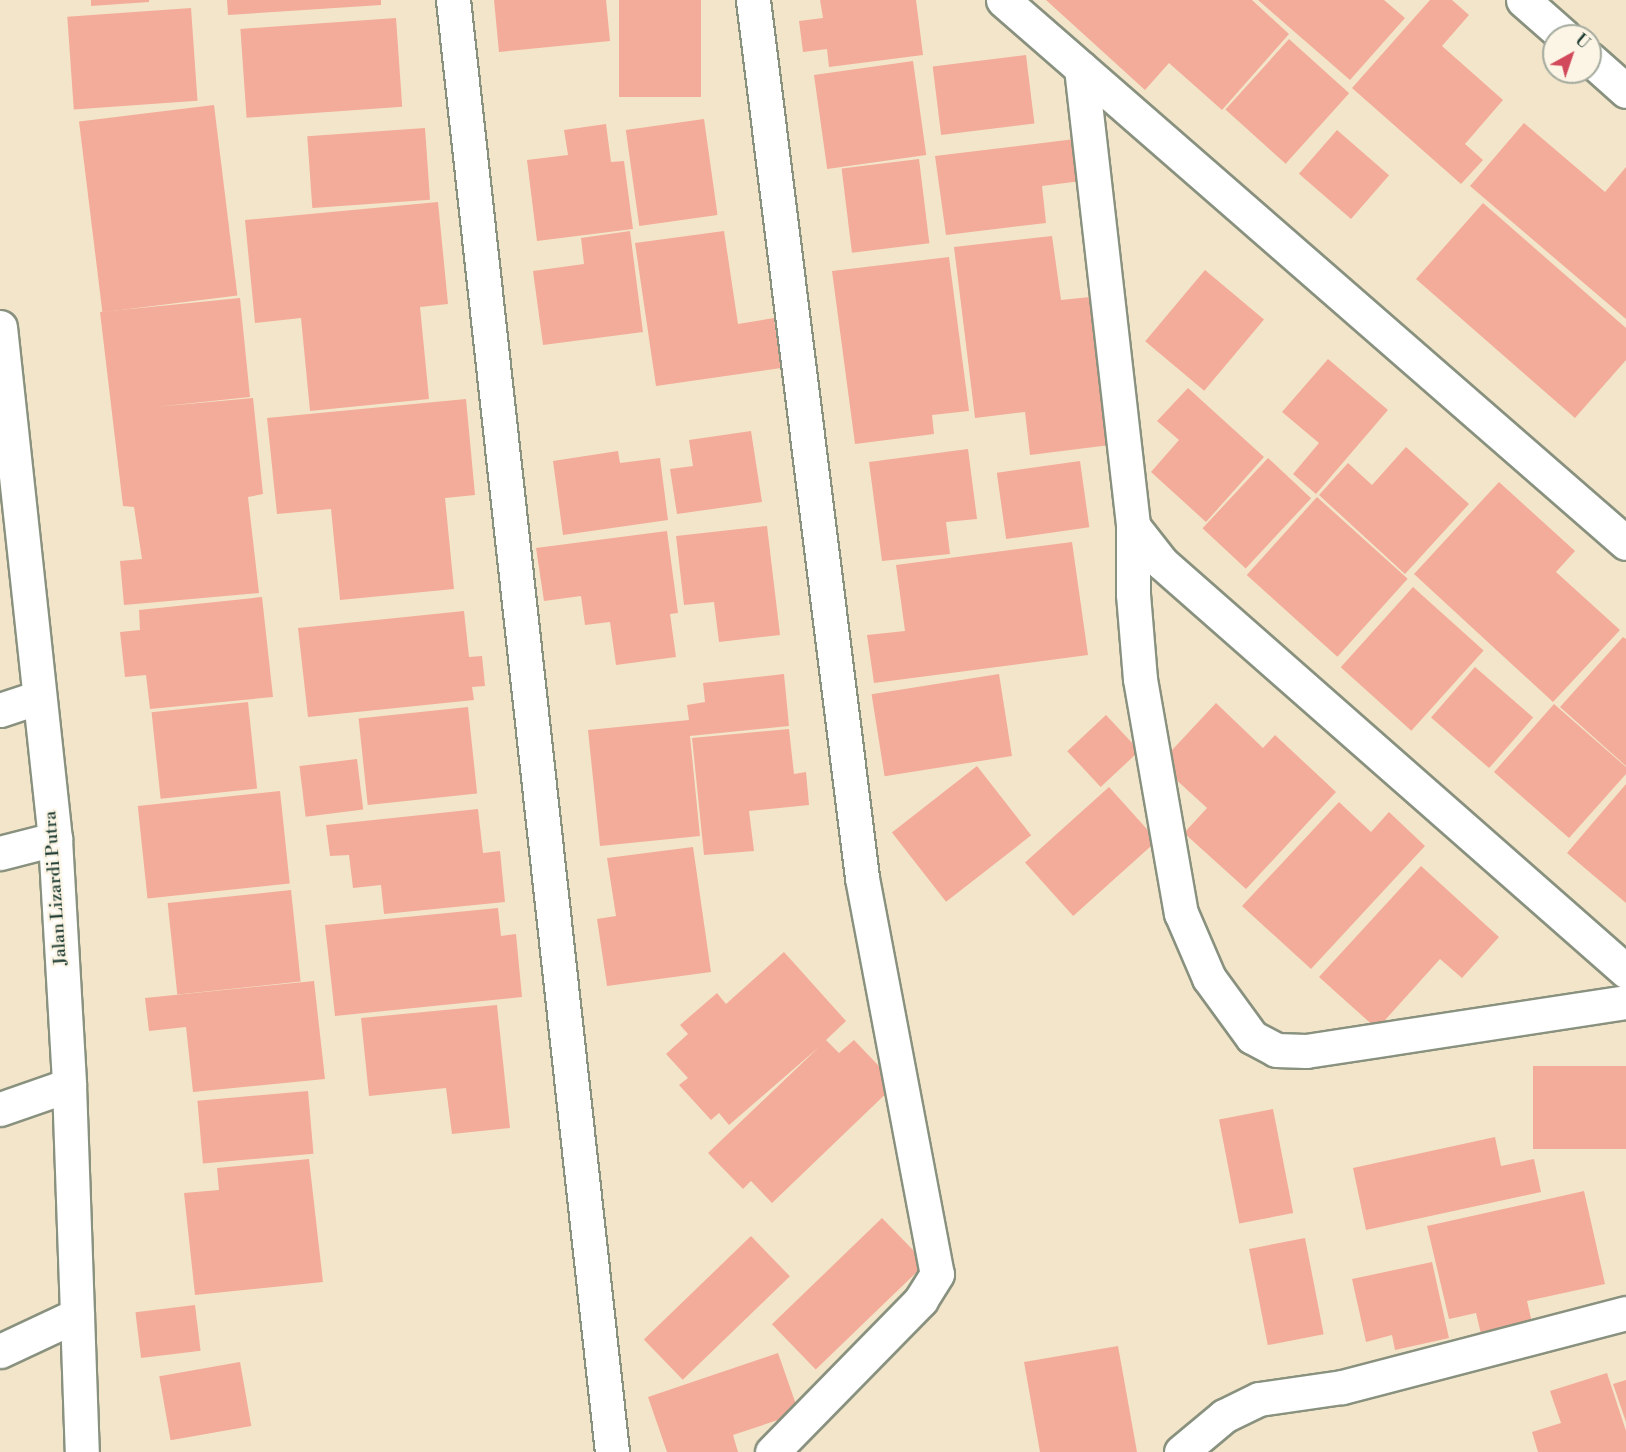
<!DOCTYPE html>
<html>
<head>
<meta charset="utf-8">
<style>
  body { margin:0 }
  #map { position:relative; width:1626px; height:1452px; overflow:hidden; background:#f3e5ca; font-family:"Libre Bodoni",serif }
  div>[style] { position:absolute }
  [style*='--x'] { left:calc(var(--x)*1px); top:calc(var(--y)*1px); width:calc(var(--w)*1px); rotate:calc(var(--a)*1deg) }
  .building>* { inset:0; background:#f3ac99; transform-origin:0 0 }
  .roads { filter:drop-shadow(2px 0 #89917f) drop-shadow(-2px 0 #89917f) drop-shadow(0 2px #89917f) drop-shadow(0 -2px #89917f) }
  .minor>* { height:33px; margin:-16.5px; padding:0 16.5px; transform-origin:16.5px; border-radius:16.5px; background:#fff }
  span { translate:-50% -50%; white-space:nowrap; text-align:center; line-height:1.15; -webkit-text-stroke:4.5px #fcf5e5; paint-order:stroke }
  .street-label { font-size:18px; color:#1f3d34 }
  .north { position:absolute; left:1542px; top:24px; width:60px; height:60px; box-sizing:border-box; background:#fcf5e5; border:2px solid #a4ab9e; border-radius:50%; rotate:40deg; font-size:16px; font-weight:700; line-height:24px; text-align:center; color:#1f3d34 }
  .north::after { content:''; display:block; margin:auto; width:21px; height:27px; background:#d1495b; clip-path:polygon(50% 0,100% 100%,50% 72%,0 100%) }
</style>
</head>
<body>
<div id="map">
  <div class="building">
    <i style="clip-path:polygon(91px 0,149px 0,149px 2px,91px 6px)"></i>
    <i style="clip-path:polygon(227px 0,381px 0,381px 5px,228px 15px)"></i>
    <i style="clip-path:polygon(494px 0,606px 0,610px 41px,499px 52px)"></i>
    <i style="left:619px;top:0;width:82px;height:97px"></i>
    <i style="clip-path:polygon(820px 0,916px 0,923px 55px,829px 67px,827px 49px,803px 52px,799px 21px,823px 18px)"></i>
    <i style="clip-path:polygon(1046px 0,1252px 0,1289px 34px,1222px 110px,1169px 63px,1145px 90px)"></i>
    <i style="clip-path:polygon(1258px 0,1384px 0,1405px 18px,1350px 80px)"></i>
    <i style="clip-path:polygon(1430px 0,1452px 0,1469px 15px,1442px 46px,1503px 100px,1465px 144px,1483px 160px,1461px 184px,1352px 88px)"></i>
    <i style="left:191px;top:8px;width:93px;height:124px;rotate:86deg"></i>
    <i style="left:396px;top:18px;width:89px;height:156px;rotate:86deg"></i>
    <i style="left:1289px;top:39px;width:81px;height:95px;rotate:42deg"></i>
    <i style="left:1026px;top:55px;width:69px;height:94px;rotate:83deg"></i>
    <i style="left:913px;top:61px;width:95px;height:100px;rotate:82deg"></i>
    <i style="left:214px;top:105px;width:192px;height:136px;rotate:83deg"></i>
    <i style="left:704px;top:119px;width:97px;height:79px;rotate:82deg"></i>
    <i style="clip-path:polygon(1524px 123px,1605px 192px,1626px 167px,1626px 319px,1470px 186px)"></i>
    <i style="clip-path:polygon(606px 124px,611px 162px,624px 161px,633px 229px,537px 241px,527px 160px,568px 155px,564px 130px)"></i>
    <i style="left:425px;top:128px;width:72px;height:118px;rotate:86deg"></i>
    <i style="left:1337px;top:130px;width:69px;height:58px;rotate:41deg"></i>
    <i style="clip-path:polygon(1075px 139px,1081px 181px,1042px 186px,1046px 223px,946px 235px,935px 156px)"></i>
    <i style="left:919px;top:159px;width:85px;height:78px;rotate:83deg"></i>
    <i style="clip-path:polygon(438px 202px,448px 304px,420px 307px,429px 399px,310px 411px,301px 318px,255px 323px,245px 220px)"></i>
    <i style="clip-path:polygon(1483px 203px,1626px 328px,1626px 360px,1575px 418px,1416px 279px)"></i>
    <i style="clip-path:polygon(630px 231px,643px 332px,543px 345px,533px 271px,584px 264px,581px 238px)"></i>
    <i style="clip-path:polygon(724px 231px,738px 324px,774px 318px,781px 368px,656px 386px,635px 243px)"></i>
    <i style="clip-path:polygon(1052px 236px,1061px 300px,1100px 296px,1118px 444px,1030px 455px,1025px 412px,975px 418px,954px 247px)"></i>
    <i style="clip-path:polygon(949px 257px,969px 411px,932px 415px,934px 434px,855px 444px,832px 271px)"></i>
    <i style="left:1205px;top:270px;width:77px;height:93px;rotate:40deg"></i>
    <i style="clip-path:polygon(240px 298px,250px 397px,155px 407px,253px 398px,263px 494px,248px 497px,259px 593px,124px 605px,120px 561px,142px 559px,134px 507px,123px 506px,100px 312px)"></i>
    <i style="clip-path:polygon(1328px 359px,1388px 410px,1316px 494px,1293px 474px,1319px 443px,1282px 412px)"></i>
    <i style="clip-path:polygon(1188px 388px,1264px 457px,1206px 522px,1151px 472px,1179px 440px,1157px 421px)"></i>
    <i style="clip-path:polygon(466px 399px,475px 495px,445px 498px,454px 589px,340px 600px,331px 509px,277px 514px,267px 418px)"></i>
    <i style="clip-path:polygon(751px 431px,762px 502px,677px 514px,670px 469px,693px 466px,689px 440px)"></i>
    <i style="clip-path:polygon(1406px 447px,1469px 504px,1405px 574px,1319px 495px,1348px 463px,1372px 485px)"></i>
    <i style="clip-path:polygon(968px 449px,977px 519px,946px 522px,950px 554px,882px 561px,869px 462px)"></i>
    <i style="clip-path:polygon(618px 451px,620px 463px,660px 458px,668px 520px,563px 535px,553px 461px)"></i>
    <i style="left:1268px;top:458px;width:59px;height:96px;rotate:43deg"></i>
    <i style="left:1080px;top:461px;width:67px;height:84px;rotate:82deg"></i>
    <i style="clip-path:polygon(1499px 482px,1575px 551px,1556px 572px,1620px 630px,1553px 702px,1414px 574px)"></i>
    <i style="left:1317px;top:497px;width:122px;height:105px;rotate:42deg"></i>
    <i style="clip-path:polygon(767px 526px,780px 635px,719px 642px,714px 602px,684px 605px,676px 536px)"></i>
    <i style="clip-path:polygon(667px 531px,678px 613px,670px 614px,676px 657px,616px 665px,610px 622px,585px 625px,581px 596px,544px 601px,536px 548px)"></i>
    <i style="clip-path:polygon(1072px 542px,1088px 655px,874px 683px,867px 635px,905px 631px,896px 565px)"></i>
    <i style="left:1413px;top:587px;width:95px;height:108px;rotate:42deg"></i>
    <i style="clip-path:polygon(262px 597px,273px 697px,150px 709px,146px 675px,125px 677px,120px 632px,140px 630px,139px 610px)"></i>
    <i style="clip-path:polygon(464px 611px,469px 657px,482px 656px,485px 686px,472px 687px,474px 700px,308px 717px,298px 628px)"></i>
    <i style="clip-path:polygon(1623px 637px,1626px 639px,1626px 766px,1560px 707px)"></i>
    <i style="left:1475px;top:667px;width:77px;height:67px;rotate:41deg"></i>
    <i style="clip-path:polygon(784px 674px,789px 726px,690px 736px,700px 836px,600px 846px,588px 730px,689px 720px,687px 705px,705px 702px,703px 683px)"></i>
    <i style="left:999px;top:674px;width:83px;height:129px;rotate:81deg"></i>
    <i style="left:248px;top:702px;width:87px;height:97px;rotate:84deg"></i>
    <i style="clip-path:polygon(1216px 703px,1263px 748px,1275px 735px,1336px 792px,1246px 889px,1184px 833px,1207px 808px,1159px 764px)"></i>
    <i style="clip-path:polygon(1554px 704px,1626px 767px,1626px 774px,1569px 838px,1494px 772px)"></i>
    <i style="left:468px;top:707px;width:87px;height:110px;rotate:84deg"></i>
    <i style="left:1106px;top:715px;width:49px;height:53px;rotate:47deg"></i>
    <i style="clip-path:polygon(789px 729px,794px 774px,806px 772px,809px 805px,749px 811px,754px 851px,704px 855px,692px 738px)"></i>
    <i style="left:357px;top:759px;width:51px;height:58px;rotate:83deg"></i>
    <i style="left:977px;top:766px;width:88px;height:108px;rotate:52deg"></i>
    <i style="clip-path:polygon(1626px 784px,1626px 903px,1567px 853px)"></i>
    <i style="left:1109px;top:787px;width:72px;height:113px;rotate:48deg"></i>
    <i style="left:280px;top:791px;width:93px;height:143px;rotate:84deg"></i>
    <i style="clip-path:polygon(1339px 802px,1371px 832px,1389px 812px,1425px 846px,1311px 969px,1242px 906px)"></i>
    <i style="clip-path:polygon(478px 809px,483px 853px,500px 851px,505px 902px,384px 914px,381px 885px,353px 888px,349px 855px,330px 856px,326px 825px)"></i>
    <i style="clip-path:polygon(693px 847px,711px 972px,607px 986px,597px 919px,616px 916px,607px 858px)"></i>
    <i style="clip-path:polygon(1421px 866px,1499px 937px,1462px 978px,1440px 959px,1377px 1029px,1319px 977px)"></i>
    <i style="left:291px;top:890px;width:92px;height:124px;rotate:84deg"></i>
    <i style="clip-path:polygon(498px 908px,501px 936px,516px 934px,522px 997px,335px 1016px,325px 925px)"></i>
    <i style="clip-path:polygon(784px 952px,846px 1021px,826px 1040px,839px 1053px,854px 1040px,896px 1084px,772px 1203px,751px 1181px,743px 1189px,708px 1153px,819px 1047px,729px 1125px,719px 1113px,711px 1120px,679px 1085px,688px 1078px,666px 1054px,688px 1034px,680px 1025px,717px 993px,726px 1004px)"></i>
    <i style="clip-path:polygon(314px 981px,325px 1079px,193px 1092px,186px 1027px,149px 1031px,145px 998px)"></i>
    <i style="clip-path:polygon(497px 1005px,510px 1128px,452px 1134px,446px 1088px,369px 1096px,361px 1018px)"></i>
    <i style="left:1626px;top:1066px;width:83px;height:93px;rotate:90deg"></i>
    <i style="left:308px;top:1091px;width:63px;height:111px;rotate:85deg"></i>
    <i style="left:1273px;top:1109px;width:106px;height:55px;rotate:79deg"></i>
    <i style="clip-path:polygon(1495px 1137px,1501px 1166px,1534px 1159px,1541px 1192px,1366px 1230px,1353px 1168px)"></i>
    <i style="clip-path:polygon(309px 1159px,323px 1282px,195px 1295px,184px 1193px,219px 1190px,217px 1168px)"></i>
    <i style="clip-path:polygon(1584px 1191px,1605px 1284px,1527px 1301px,1532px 1323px,1481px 1334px,1476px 1313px,1449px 1319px,1427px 1226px)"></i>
    <i style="left:882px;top:1218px;width:63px;height:153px;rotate:46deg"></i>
    <i style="left:751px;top:1236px;width:56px;height:149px;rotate:46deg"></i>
    <i style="left:1305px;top:1238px;width:98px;height:57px;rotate:79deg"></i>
    <i style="clip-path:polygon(1432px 1262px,1449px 1338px,1395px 1350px,1392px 1335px,1366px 1342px,1352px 1279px)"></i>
    <i style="left:195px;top:1305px;width:46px;height:60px;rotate:83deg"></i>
    <i style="clip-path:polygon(1118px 1346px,1137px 1452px,1040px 1452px,1024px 1362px)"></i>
    <i style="clip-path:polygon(778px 1353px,799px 1413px,733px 1435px,738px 1452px,667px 1452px,648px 1397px)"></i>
    <i style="left:240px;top:1362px;width:65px;height:82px;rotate:80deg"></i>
    <i style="clip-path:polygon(1607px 1373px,1626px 1431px,1626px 1452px,1538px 1452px,1532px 1432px,1561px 1423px,1550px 1391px)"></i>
    <i style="clip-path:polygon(1626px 1380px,1626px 1422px,1613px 1384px)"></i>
  </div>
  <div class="roads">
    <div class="minor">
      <i style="--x:453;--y:0;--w:1461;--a:83.75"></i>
      <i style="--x:753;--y:0;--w:885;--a:82.92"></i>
      <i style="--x:862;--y:878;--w:403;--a:79.3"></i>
      <i style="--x:937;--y:1274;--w:31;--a:122"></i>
      <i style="--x:921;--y:1300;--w:213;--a:134.4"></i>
      <i style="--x:1003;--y:0;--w:826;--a:41.08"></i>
      <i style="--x:1523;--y:0;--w:55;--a:41.3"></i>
      <i style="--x:1590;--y:59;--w:48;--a:41.6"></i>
      <i style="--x:1081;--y:68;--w:461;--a:83.5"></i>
      <i style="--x:1133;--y:526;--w:68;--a:90"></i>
      <i style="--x:1133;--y:594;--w:85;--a:85.3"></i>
      <i style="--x:1140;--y:679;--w:238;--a:80.1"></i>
      <i style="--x:1181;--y:913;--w:71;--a:66.7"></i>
      <i style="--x:1209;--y:978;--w:73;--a:53.9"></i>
      <i style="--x:1252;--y:1037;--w:27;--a:28"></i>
      <i style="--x:1276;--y:1050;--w:30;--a:2"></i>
      <i style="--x:1306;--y:1051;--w:324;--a:-8.7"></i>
      <i style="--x:0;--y:327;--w:515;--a:83.87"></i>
      <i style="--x:55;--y:839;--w:246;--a:86.7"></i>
      <i style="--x:69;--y:1085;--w:367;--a:88"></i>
      <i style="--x:1133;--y:526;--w:47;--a:51.9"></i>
      <i style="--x:1162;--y:563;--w:618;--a:41.33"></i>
      <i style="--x:0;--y:710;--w:41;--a:-18.4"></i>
      <i style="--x:0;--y:853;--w:57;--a:-14.3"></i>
      <i style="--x:0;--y:1109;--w:73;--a:-19.2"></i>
      <i style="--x:0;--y:1351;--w:85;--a:-25.1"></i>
      <i style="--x:1181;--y:1452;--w:56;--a:-39.9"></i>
      <i style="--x:1224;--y:1416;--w:39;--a:-26"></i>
      <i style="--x:1259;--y:1399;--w:84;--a:-8.2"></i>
      <i style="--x:1342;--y:1387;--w:293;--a:-14.6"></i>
    </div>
  </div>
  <div class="street-label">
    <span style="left:56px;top:888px;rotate:-94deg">Jalan Lizardi Putra</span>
  </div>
  <div class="north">U</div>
</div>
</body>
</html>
